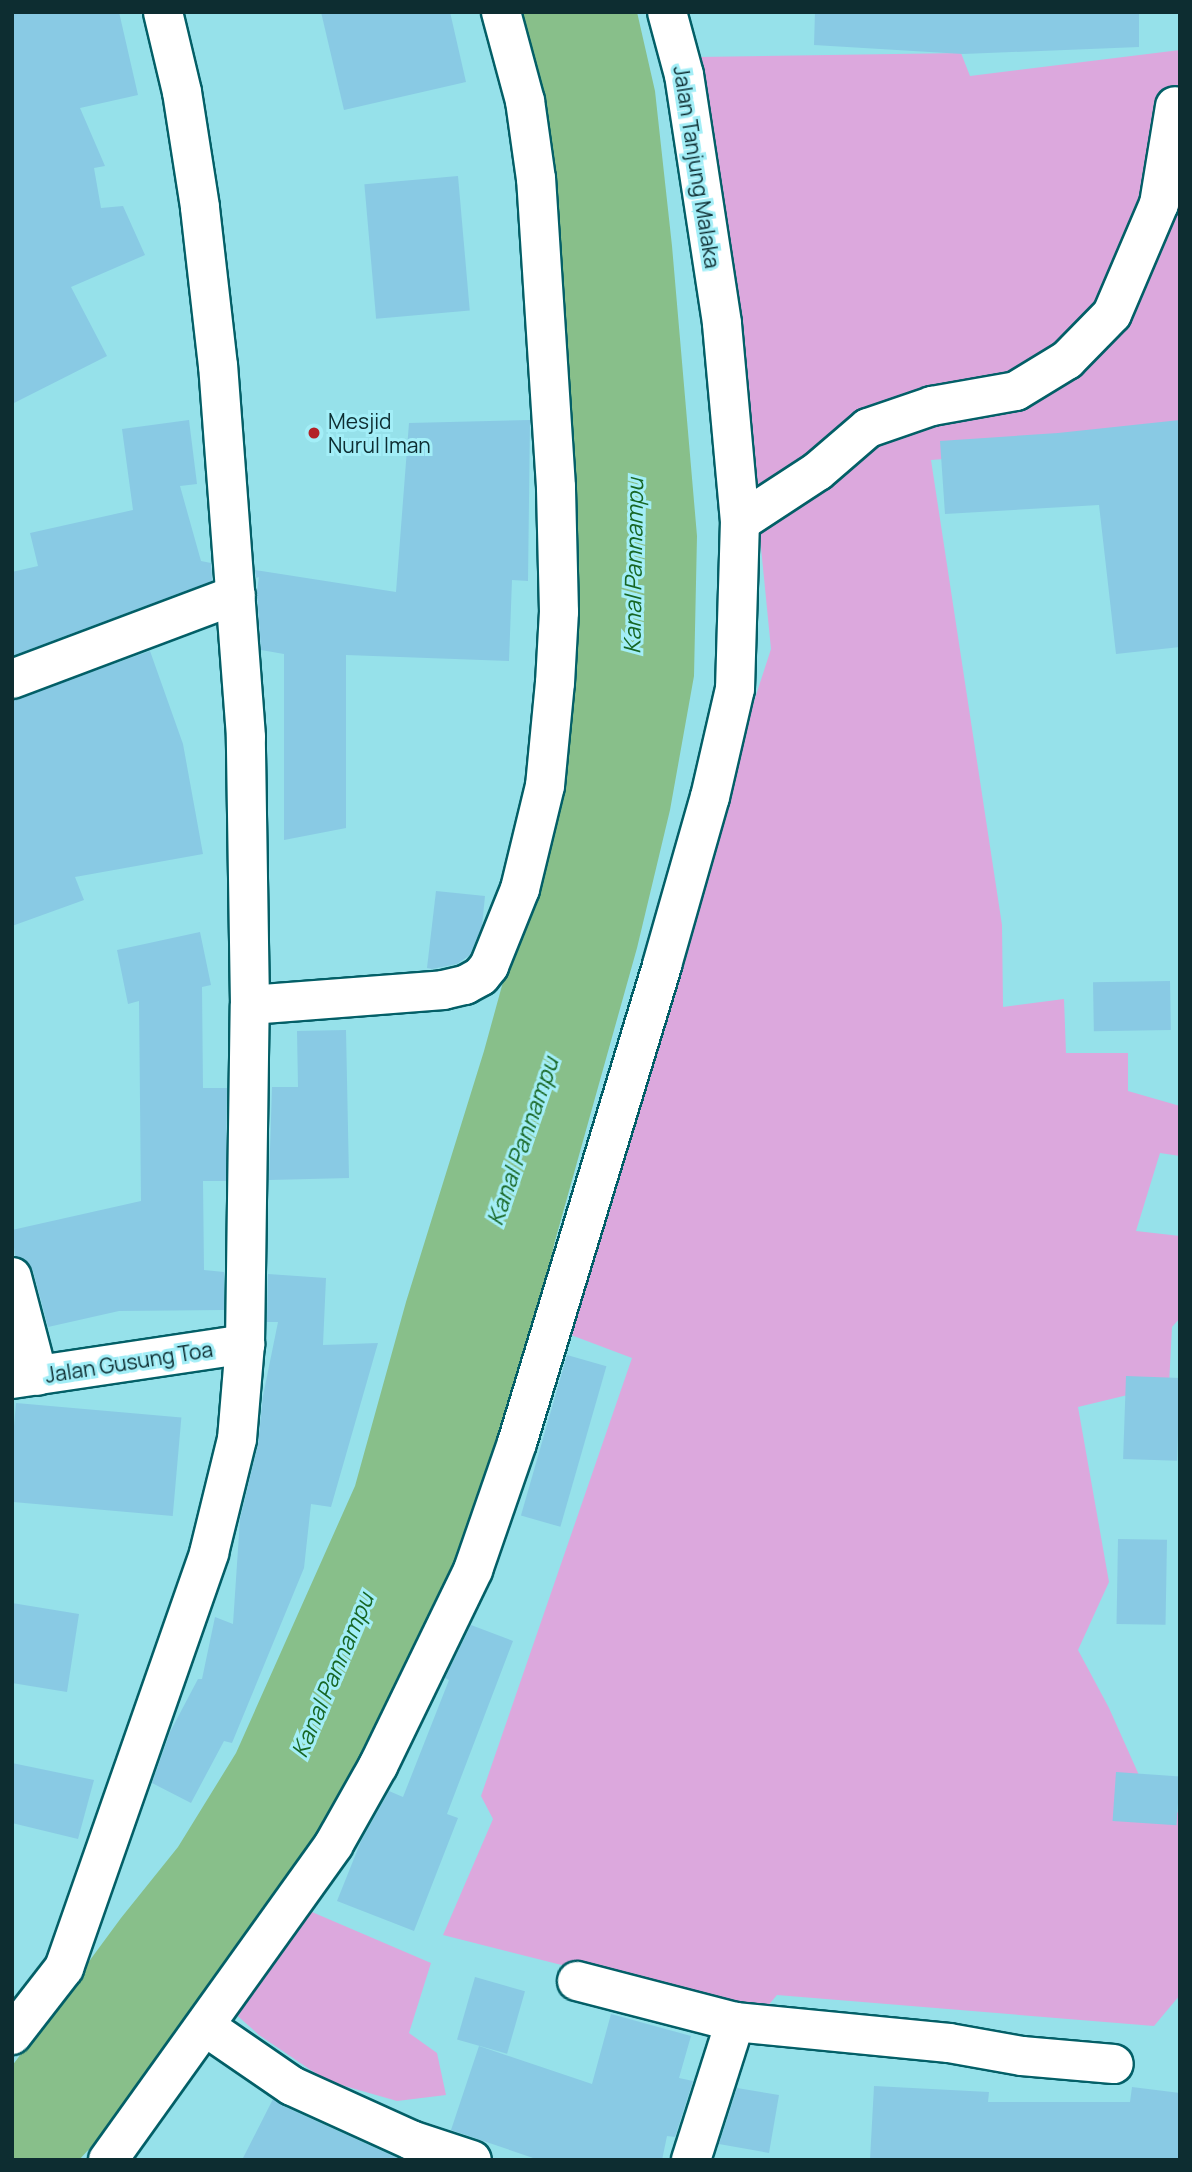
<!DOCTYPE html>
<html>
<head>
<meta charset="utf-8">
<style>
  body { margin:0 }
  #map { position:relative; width:1192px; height:2172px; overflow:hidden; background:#96e1ea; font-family:Manrope,sans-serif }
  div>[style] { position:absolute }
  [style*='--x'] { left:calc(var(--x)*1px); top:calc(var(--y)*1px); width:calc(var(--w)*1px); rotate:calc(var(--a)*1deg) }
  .green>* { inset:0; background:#dca8dd }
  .water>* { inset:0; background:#88bf8a }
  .building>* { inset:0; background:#89cae4; transform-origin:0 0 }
  .roads { filter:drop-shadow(2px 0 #035f67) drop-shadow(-2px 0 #035f67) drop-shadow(0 2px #035f67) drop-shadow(0 -2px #035f67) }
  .street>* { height:38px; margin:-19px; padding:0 19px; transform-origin:19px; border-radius:19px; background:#fff }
  .dots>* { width:19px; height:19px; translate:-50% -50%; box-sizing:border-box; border:4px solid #a3eef7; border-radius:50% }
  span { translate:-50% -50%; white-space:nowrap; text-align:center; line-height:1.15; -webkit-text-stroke:6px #a3eef7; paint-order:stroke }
  .street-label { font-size:21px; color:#0d2d31 }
  .poi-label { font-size:21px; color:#0d2d31 }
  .left { translate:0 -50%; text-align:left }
  .water-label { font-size:23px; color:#176624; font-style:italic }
  .frame { position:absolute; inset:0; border:14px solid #0d2d31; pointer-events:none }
</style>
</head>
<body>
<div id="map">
  <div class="green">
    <i style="clip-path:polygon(1180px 50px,1180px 441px,931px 460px,1002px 925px,1003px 1007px,1064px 999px,1066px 1053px,1128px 1053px,1128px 1091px,1180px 1106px,1180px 1156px,1160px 1153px,1136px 1231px,1180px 1236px,1180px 1318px,1172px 1327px,1169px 1385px,1078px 1407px,1109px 1582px,1078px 1650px,1109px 1708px,1147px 1793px,1180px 1814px,1180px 1995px,1154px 2026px,777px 1995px,760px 2015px,443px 1935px,493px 1819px,481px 1796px,632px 1358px,571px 1335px,705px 852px,771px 649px,735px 284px,698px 57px,961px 53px,970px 76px)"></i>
    <i style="clip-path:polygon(305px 1909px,431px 1963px,409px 2033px,437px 2053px,446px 2095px,397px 2101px,327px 2081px,259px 2035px,232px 2011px)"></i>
  </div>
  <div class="water">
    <i style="clip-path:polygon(516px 12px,637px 12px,655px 91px,672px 246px,697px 536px,694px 676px,670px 810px,637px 948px,555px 1241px,525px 1370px,439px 1610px,333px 1822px,134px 2100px,79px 2160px,12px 2160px,12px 2066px,121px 1918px,178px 1847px,236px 1753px,355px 1486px,406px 1302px,484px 1051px,525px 902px,558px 763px)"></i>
  </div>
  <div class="building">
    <i style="clip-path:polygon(12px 12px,119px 12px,138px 95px,80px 108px,105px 166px,94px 168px,101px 208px,123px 206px,145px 255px,71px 287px,107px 356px,12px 404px)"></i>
    <i style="clip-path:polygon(321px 12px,450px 12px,466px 82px,344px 110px)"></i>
    <i style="clip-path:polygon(815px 12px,1139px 12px,1139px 47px,963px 54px,814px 45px)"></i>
    <i style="left:458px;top:176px;width:135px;height:94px;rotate:85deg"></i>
    <i style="clip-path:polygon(189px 420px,197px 484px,180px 486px,201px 561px,211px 563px,212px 581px,12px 656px,12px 572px,38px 566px,30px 533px,133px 510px,122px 429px)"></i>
    <i style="clip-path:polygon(530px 420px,528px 581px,512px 580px,509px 661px,346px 655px,346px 828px,284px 840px,284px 654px,261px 650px,257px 591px,259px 577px,256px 578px,255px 570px,396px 592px,409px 423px)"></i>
    <i style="clip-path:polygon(1180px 420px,1180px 647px,1116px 654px,1099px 505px,945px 514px,940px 441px,1058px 433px)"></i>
    <i style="clip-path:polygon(150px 651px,183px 744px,203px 854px,75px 877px,84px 900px,12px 926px,12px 700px)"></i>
    <i style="clip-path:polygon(436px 891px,485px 896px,482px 926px,470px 955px,457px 964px,432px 969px,427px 968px)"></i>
    <i style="clip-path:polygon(200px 932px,211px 985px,202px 987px,203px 1088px,227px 1088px,226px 1181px,203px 1181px,204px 1270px,224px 1272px,224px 1310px,119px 1311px,48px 1327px,33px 1271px,27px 1261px,15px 1256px,12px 1230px,141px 1201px,139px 1001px,128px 1004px,117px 950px)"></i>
    <i style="left:1170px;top:981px;width:49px;height:77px;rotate:89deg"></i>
    <i style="clip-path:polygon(346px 1030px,349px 1178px,269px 1180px,272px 1087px,298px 1087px,297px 1031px)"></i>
    <i style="clip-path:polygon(268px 1274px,326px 1278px,323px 1345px,378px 1343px,331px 1507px,311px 1504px,304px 1568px,232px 1743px,224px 1741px,191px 1803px,152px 1783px,170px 1732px,198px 1679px,202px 1679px,215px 1617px,233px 1624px,240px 1519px,258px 1444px,263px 1396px,278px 1322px,267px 1322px)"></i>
    <i style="left:567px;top:1355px;width:41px;height:167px;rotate:16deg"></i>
    <i style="left:1126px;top:1376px;width:54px;height:83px;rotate:2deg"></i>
    <i style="left:16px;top:1403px;width:166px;height:99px;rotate:5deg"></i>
    <i style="left:1118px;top:1539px;width:49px;height:85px;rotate:1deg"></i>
    <i style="clip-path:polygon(12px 1603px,79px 1614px,67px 1692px,12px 1683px)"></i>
    <i style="clip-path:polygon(471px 1625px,513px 1641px,447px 1814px,458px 1818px,414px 1931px,337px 1901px,361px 1841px,389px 1791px,403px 1797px,449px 1680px,445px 1678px)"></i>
    <i style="clip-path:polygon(12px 1763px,94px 1780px,78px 1839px,12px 1823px)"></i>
    <i style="left:1116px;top:1772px;width:64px;height:49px;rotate:4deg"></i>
    <i style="left:475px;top:1977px;width:52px;height:65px;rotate:16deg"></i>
    <i style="clip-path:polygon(611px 2014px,691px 2036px,679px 2078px,693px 2081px,675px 2137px,667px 2136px,662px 2160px,539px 2160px,451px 2130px,479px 2046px,592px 2084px)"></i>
    <i style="clip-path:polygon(874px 2086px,989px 2092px,988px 2102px,1130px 2102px,1132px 2087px,1180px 2093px,1180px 2160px,870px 2160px)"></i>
    <i style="clip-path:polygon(737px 2088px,779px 2095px,769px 2153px,719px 2144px)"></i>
    <i style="clip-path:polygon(273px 2099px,283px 2106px,402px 2160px,242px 2160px)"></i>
  </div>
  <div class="roads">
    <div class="street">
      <i style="--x:740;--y:522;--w:93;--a:-33.2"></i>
      <i style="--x:818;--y:471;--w:66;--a:-40.7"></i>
      <i style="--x:868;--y:428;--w:68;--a:-19"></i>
      <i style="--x:932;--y:406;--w:85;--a:-10.1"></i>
      <i style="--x:1016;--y:391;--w:60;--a:-31.3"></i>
      <i style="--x:1067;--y:360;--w:64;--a:-45.6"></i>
      <i style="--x:1112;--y:314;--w:120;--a:-66.9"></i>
      <i style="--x:1159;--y:204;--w:99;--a:-80.7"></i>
      <i style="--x:12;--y:679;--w:239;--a:-20.6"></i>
      <i style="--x:250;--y:1005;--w:194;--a:-4.4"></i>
      <i style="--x:443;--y:990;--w:23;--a:-13"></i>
      <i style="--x:465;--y:985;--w:18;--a:-29"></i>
      <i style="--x:481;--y:976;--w:13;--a:-51"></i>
      <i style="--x:489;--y:966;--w:83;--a:-68.1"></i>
      <i style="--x:520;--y:889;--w:106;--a:-76.4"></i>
      <i style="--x:545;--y:786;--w:103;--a:-84.5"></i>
      <i style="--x:555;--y:683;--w:71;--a:-86.8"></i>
      <i style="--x:559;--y:612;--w:125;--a:-91.4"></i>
      <i style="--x:556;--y:487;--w:309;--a:-93.7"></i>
      <i style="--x:536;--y:179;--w:79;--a:-98"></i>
      <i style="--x:525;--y:101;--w:92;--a:-105.1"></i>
      <i style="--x:12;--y:1277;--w:102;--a:75.3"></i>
      <i style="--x:12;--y:1379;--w:236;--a:-8.5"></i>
      <i style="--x:577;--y:1981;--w:163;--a:14.5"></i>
      <i style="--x:735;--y:2022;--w:215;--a:5.6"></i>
      <i style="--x:949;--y:2043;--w:74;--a:10.1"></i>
      <i style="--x:1022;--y:2056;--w:92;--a:5"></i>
      <i style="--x:206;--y:2027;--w:104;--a:34.5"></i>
      <i style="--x:292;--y:2086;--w:131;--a:24.4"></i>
      <i style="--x:411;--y:2140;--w:64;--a:18.2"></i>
      <i style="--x:12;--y:2035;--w:85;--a:-52.2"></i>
      <i style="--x:64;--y:1968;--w:440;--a:-70.7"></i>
      <i style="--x:209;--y:1553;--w:117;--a:-76.2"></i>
      <i style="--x:237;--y:1439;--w:95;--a:-85.2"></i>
      <i style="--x:245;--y:1344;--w:339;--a:-89.2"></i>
      <i style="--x:250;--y:1005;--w:268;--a:-90.9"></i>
      <i style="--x:246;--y:737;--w:372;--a:-94.3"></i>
      <i style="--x:218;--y:366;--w:160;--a:-96.5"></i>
      <i style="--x:200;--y:207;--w:116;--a:-98.9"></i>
      <i style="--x:182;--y:92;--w:82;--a:-103.4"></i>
      <i style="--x:108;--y:2160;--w:388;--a:-54.4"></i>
      <i style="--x:334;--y:1844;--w:90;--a:-60.6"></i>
      <i style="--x:378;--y:1766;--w:218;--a:-64.1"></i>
      <i style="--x:473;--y:1570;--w:134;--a:-70.9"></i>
      <i style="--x:517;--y:1443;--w:500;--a:-73.1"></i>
      <i style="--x:662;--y:965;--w:175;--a:-74.1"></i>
      <i style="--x:710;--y:797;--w:111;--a:-77"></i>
      <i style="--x:735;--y:689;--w:167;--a:-88.3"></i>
      <i style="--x:740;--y:522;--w:200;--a:-95.2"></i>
      <i style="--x:722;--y:323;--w:251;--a:-98.7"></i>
      <i style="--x:684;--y:75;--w:65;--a:-105.1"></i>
      <i style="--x:691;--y:2160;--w:145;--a:-72.3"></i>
    </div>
  </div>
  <div class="dots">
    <i style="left:314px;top:433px;background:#b32227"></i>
  </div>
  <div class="street-label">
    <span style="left:697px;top:167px;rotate:81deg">Jalan Tanjung Malaka</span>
    <span style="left:129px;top:1362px;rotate:-9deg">Jalan Gusung Toa</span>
  </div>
  <div class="poi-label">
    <span class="left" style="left:328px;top:433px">Mesjid<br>Nurul Iman</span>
  </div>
  <div class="water-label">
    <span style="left:633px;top:566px;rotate:-89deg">Kanal Pannampu</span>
    <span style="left:522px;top:1141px;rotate:-71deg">Kanal Pannampu</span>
    <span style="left:332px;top:1675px;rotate:-67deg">Kanal Pannampu</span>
  </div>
  <div class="frame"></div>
</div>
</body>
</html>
